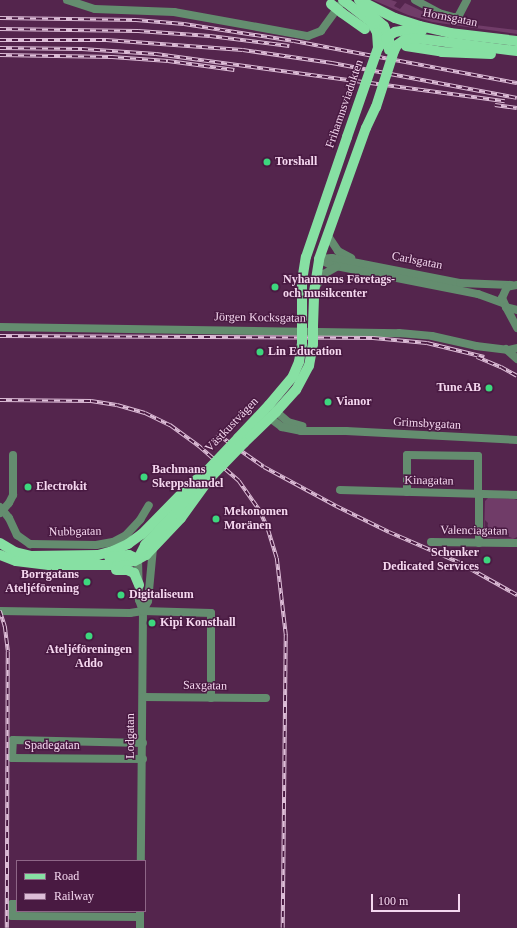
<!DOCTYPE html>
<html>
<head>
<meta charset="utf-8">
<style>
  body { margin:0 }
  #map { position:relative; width:517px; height:928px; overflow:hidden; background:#54254d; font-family:Georgia,serif }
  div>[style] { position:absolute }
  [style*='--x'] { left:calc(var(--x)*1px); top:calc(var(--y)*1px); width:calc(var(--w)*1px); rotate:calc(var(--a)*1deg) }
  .green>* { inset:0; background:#703c68 }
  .minor>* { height:8px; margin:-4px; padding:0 4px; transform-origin:4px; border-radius:4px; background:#648d6f }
  .major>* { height:10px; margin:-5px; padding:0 5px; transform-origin:5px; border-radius:5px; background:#87e0a3 }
  .rail>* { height:3.5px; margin-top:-1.75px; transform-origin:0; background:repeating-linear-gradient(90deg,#491a42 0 6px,#ddbdd7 0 12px); box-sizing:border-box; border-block:1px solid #ddbdd7 }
  .major-bridge>* { height:10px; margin:-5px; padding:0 5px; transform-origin:5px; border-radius:5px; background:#87e0a3 }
  .dots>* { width:11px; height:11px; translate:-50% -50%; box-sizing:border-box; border:2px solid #491a42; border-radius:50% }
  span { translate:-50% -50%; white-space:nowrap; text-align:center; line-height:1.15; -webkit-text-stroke:3px #491a42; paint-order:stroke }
  .street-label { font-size:12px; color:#f5d7ef }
  .poi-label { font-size:12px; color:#f5d7ef; font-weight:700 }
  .left { translate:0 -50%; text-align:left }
  .right { translate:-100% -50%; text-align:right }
  .legend { position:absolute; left:16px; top:860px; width:130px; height:52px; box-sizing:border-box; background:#491a42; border:1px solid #8e6687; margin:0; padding:5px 7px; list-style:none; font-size:12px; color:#f5d7ef }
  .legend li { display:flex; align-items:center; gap:8px; height:20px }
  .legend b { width:20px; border:1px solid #8e6687 }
  .scale { position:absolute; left:371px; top:894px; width:89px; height:18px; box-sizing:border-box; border:2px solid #f5d7ef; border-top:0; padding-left:5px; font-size:12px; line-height:14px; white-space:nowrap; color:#f5d7ef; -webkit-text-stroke:3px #491a42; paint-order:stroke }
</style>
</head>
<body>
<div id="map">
  <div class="green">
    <i style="clip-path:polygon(373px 0,391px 0,397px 2px,394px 6px,400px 9px,405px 3px,443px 21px,517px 30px,517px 34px,432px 22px,408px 15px)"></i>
    <i style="clip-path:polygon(evenodd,488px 498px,514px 499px,517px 500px,517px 537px,513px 539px,488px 538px,484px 535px,485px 501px,488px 498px,485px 520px,488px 523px,487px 530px,501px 533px,512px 538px,488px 537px,485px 534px,485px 520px)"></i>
  </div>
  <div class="minor">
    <i style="--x:67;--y:0;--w:29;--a:18"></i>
    <i style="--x:95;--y:9;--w:79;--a:2.2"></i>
    <i style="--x:174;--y:12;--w:136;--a:10.2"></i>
    <i style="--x:308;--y:36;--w:14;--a:-21"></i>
    <i style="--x:321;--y:31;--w:32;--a:-54"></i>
    <i style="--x:415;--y:0;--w:27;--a:28"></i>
    <i style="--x:439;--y:13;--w:15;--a:16"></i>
    <i style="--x:453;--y:17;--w:5;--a:0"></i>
    <i style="--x:458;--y:17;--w:19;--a:-62"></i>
    <i style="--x:328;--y:236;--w:18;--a:56"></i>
    <i style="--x:338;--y:251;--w:15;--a:28"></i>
    <i style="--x:319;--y:259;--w:13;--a:-4"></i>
    <i style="--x:332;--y:258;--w:130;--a:11.1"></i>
    <i style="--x:460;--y:283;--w:51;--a:2.2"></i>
    <i style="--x:319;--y:259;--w:13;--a:27"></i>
    <i style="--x:331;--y:265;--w:150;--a:11.2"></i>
    <i style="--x:478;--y:294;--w:27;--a:20"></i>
    <i style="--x:317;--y:285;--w:13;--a:-58"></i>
    <i style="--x:324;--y:274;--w:14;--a:-30"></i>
    <i style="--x:517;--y:285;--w:10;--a:169"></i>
    <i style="--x:507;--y:287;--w:12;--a:114"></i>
    <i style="--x:502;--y:298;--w:10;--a:66"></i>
    <i style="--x:506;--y:307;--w:11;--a:15"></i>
    <i style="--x:506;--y:307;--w:24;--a:62"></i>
    <i style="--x:0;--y:327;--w:399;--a:0.9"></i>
    <i style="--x:399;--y:333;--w:33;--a:5"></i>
    <i style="--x:432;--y:336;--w:45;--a:12.8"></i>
    <i style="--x:476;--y:346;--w:33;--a:7"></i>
    <i style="--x:509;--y:350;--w:8;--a:-14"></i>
    <i style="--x:506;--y:349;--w:15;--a:42"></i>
    <i style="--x:272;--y:408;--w:21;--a:41"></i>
    <i style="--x:288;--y:422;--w:15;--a:16"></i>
    <i style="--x:266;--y:415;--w:20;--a:37"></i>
    <i style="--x:282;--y:427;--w:19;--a:12"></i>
    <i style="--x:301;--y:431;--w:45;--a:0"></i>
    <i style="--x:346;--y:431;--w:171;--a:3"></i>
    <i style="--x:340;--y:490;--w:177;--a:1.6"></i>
    <i style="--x:407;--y:492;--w:37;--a:-90"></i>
    <i style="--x:407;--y:455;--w:71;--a:0.8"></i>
    <i style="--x:478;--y:456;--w:38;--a:90"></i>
    <i style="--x:0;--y:507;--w:14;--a:51"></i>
    <i style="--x:9;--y:518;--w:19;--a:65"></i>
    <i style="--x:17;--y:535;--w:16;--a:35"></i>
    <i style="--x:30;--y:544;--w:66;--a:0.9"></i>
    <i style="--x:96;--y:545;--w:17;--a:-10"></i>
    <i style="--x:113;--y:542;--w:15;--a:-28"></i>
    <i style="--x:126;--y:535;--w:21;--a:-47"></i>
    <i style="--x:140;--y:520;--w:17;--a:-59"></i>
    <i style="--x:0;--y:513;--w:13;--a:-48"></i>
    <i style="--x:9;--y:503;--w:9;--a:-63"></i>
    <i style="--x:13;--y:495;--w:40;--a:-90"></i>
    <i style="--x:431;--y:542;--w:86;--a:0.7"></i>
    <i style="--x:479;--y:543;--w:49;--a:-90"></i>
    <i style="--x:138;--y:559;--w:41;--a:88.6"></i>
    <i style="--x:139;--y:600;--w:12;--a:70"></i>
    <i style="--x:143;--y:611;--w:250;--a:90.5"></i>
    <i style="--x:0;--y:611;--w:130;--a:0.9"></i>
    <i style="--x:130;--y:613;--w:13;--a:-9"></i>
    <i style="--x:143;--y:611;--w:68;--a:1.7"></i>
    <i style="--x:211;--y:613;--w:85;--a:90"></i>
    <i style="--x:143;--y:611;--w:11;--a:-63"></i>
    <i style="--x:148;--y:601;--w:53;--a:-84.6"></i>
    <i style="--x:143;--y:697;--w:123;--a:0.5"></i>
    <i style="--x:143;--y:759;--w:131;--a:-179.6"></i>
    <i style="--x:12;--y:758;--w:18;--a:-87"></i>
    <i style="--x:13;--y:740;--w:130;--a:1.3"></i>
    <i style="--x:17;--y:904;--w:5;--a:180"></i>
    <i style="--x:12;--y:904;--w:12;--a:90"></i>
    <i style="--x:12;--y:916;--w:128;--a:0.4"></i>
    <i style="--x:140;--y:928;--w:17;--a:-90"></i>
  </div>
  <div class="major">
    <i style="--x:343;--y:0;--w:37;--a:38"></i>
    <i style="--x:372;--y:23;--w:11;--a:63"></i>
    <i style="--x:377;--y:33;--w:15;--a:86"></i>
    <i style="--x:359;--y:0;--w:40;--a:26.6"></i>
    <i style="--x:395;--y:18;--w:26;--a:18"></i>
    <i style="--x:420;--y:26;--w:31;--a:13"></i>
    <i style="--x:450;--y:33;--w:67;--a:6.8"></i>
    <i style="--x:361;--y:6;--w:30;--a:41"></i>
    <i style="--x:384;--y:26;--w:14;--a:69"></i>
    <i style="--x:389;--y:39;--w:11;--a:90"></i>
    <i style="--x:342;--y:13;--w:28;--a:35"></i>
    <i style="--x:406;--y:46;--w:36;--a:9"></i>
    <i style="--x:442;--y:52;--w:49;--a:2.3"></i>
    <i style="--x:378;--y:48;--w:13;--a:-51"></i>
    <i style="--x:386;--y:38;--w:11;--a:-34"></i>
    <i style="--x:395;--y:32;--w:10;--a:-11"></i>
    <i style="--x:405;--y:30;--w:17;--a:3"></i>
    <i style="--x:394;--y:51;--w:7;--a:-63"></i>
    <i style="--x:397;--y:45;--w:9;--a:-36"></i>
    <i style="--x:404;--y:40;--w:11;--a:-10"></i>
    <i style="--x:415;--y:38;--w:103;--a:7.3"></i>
    <i style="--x:313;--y:326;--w:34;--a:-88"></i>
    <i style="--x:314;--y:292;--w:33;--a:-81"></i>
    <i style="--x:319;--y:259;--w:139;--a:-70.3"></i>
    <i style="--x:302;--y:327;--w:46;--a:-90"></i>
    <i style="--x:302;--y:281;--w:24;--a:-81"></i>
    <i style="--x:306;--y:257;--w:127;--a:-71.1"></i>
    <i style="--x:238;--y:438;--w:45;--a:-46.8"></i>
    <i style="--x:269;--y:405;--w:38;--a:-50"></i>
    <i style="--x:293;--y:376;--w:15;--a:-67"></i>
    <i style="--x:299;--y:362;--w:18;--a:-81"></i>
    <i style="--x:244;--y:443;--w:45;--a:-44.1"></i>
    <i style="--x:276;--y:412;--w:30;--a:-48"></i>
    <i style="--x:296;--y:390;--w:27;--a:-62"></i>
    <i style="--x:309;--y:366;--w:22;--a:-80"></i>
    <i style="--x:0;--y:543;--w:17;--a:31"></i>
    <i style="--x:15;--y:552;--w:16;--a:14"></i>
    <i style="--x:31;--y:556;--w:67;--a:-0.9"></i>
    <i style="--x:98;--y:555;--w:16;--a:-15"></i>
    <i style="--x:113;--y:551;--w:17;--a:-25"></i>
    <i style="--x:128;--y:544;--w:17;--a:-36"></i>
    <i style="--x:142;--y:534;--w:71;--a:-45.6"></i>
    <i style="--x:192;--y:483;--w:16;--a:-38"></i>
    <i style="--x:0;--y:555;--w:17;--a:21"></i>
    <i style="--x:16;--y:561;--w:33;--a:7"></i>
    <i style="--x:49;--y:565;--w:68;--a:0"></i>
    <i style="--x:117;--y:565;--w:18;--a:-13"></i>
    <i style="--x:135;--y:561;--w:13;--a:-29"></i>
    <i style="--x:146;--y:555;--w:51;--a:-46.6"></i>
    <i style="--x:181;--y:518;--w:49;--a:-54.1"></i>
    <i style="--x:109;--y:557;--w:20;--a:-6"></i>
    <i style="--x:129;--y:555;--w:10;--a:24"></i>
    <i style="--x:138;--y:559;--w:16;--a:-63"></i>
    <i style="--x:145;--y:545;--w:48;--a:-46.7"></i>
    <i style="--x:178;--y:510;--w:27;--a:-56"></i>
    <i style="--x:116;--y:570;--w:11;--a:0"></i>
    <i style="--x:127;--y:570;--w:8;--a:23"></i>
    <i style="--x:134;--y:573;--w:13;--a:67"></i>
  </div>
  <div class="rail">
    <i style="--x:0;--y:18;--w:136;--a:0.8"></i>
    <i style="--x:136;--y:20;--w:48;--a:4.8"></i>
    <i style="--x:184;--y:24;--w:111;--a:8.8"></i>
    <i style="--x:294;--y:41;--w:227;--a:10.7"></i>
    <i style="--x:0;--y:29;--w:138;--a:0.8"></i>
    <i style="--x:138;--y:31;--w:72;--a:4"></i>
    <i style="--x:210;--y:36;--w:80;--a:7.2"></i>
    <i style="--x:0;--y:40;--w:106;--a:0"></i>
    <i style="--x:106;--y:40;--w:137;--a:4.2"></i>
    <i style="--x:243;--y:50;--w:90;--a:8.3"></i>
    <i style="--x:332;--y:63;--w:188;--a:10.7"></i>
    <i style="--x:0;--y:48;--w:82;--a:0.7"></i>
    <i style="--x:82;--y:49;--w:74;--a:3.9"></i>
    <i style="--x:156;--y:54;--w:352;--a:7.7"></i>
    <i style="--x:0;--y:55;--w:112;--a:1"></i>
    <i style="--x:112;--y:57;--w:56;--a:4.1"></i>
    <i style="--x:168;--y:61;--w:67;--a:7.8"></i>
    <i style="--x:495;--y:105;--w:22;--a:8"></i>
    <i style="--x:0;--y:336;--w:373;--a:0.3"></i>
    <i style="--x:373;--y:338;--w:54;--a:5.3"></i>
    <i style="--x:427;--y:343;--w:59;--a:13.8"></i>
    <i style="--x:477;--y:357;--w:26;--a:23"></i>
    <i style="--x:501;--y:367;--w:18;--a:29"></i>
    <i style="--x:0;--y:400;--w:91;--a:0.6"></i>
    <i style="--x:91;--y:401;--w:26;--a:9"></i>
    <i style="--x:117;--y:405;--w:29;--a:16"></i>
    <i style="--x:145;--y:413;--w:28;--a:26"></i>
    <i style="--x:170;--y:425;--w:36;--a:36"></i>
    <i style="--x:199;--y:446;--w:53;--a:41.2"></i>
    <i style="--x:239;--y:481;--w:37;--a:55"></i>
    <i style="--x:260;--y:511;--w:20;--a:66"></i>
    <i style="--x:268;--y:529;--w:30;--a:73"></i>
    <i style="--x:277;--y:558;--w:78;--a:83.3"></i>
    <i style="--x:286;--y:635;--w:293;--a:90.6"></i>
    <i style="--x:217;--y:434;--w:57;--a:35.1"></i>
    <i style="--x:264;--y:467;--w:82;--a:28.4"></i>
    <i style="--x:336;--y:506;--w:59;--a:26.1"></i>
    <i style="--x:389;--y:532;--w:75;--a:23.5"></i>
    <i style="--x:458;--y:562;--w:68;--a:29.2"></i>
    <i style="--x:0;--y:611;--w:16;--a:72"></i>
    <i style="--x:5;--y:626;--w:26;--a:83"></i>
    <i style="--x:8;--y:652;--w:276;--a:90.2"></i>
  </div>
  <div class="major-bridge">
    <i style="--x:331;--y:4;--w:14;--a:39"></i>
    <i style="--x:366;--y:128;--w:23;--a:-65"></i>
    <i style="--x:376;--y:107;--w:59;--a:-72.2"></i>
    <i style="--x:347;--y:137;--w:94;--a:-70.8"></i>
    <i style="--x:302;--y:344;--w:17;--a:-90"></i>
    <i style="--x:313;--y:344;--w:18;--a:-90"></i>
    <i style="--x:205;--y:473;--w:48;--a:-46.7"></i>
    <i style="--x:210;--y:478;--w:49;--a:-45.8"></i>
  </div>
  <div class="dots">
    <i style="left:267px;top:162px;background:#3dd77e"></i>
    <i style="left:275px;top:287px;background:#3dd77e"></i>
    <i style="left:260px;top:352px;background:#3dd77e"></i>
    <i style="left:489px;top:388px;background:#3dd77e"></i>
    <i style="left:328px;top:402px;background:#3dd77e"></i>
    <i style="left:144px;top:477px;background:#3dd77e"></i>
    <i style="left:28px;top:487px;background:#3dd77e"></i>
    <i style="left:216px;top:519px;background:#3dd77e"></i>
    <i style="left:487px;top:560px;background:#3dd77e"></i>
    <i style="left:87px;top:582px;background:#3dd77e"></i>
    <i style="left:121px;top:595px;background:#3dd77e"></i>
    <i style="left:152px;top:623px;background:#3dd77e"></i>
    <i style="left:89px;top:636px;background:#3dd77e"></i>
  </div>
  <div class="street-label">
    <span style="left:450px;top:18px;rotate:11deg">Hornsgatan</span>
    <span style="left:345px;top:104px;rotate:-71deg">Frihamnsviadukten</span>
    <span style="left:417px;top:261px;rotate:11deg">Carlsgatan</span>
    <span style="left:260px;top:318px;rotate:1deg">Jörgen Kocksgatan</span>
    <span style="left:427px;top:424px;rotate:3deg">Grimsbygatan</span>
    <span style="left:232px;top:425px;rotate:-46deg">Västkustvägen</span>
    <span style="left:429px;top:481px;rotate:1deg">Kinagatan</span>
    <span style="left:474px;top:531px;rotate:1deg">Valenciagatan</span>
    <span style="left:75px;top:532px;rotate:-1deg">Nubbgatan</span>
    <span style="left:205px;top:686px;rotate:1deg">Saxgatan</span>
    <span style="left:131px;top:736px;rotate:-90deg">Lodgatan</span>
    <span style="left:52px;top:746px">Spadegatan</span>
  </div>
  <div class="poi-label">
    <span class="left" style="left:275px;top:162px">Torshall</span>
    <span class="left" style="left:283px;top:287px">Nyhamnens Företags-<br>och musikcenter</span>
    <span class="left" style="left:268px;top:352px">Lin Education</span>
    <span class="right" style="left:481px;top:388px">Tune AB</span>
    <span class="left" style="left:336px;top:402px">Vianor</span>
    <span class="left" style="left:152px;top:477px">Bachmans<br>Skeppshandel</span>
    <span class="left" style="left:36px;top:487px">Electrokit</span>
    <span class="left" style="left:224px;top:519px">Mekonomen<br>Moränen</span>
    <span class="right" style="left:479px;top:560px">Schenker<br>Dedicated Services</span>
    <span class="right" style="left:79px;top:582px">Borrgatans<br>Ateljéförening</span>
    <span class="left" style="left:129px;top:595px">Digitaliseum</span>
    <span class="left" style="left:160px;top:623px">Kipi Konsthall</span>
    <span style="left:89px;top:657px">Ateljéföreningen<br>Addo</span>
  </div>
  <ul class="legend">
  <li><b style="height:5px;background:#87e0a3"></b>Road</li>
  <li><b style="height:5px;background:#ddbdd7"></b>Railway</li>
  </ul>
  <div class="scale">100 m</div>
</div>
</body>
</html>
